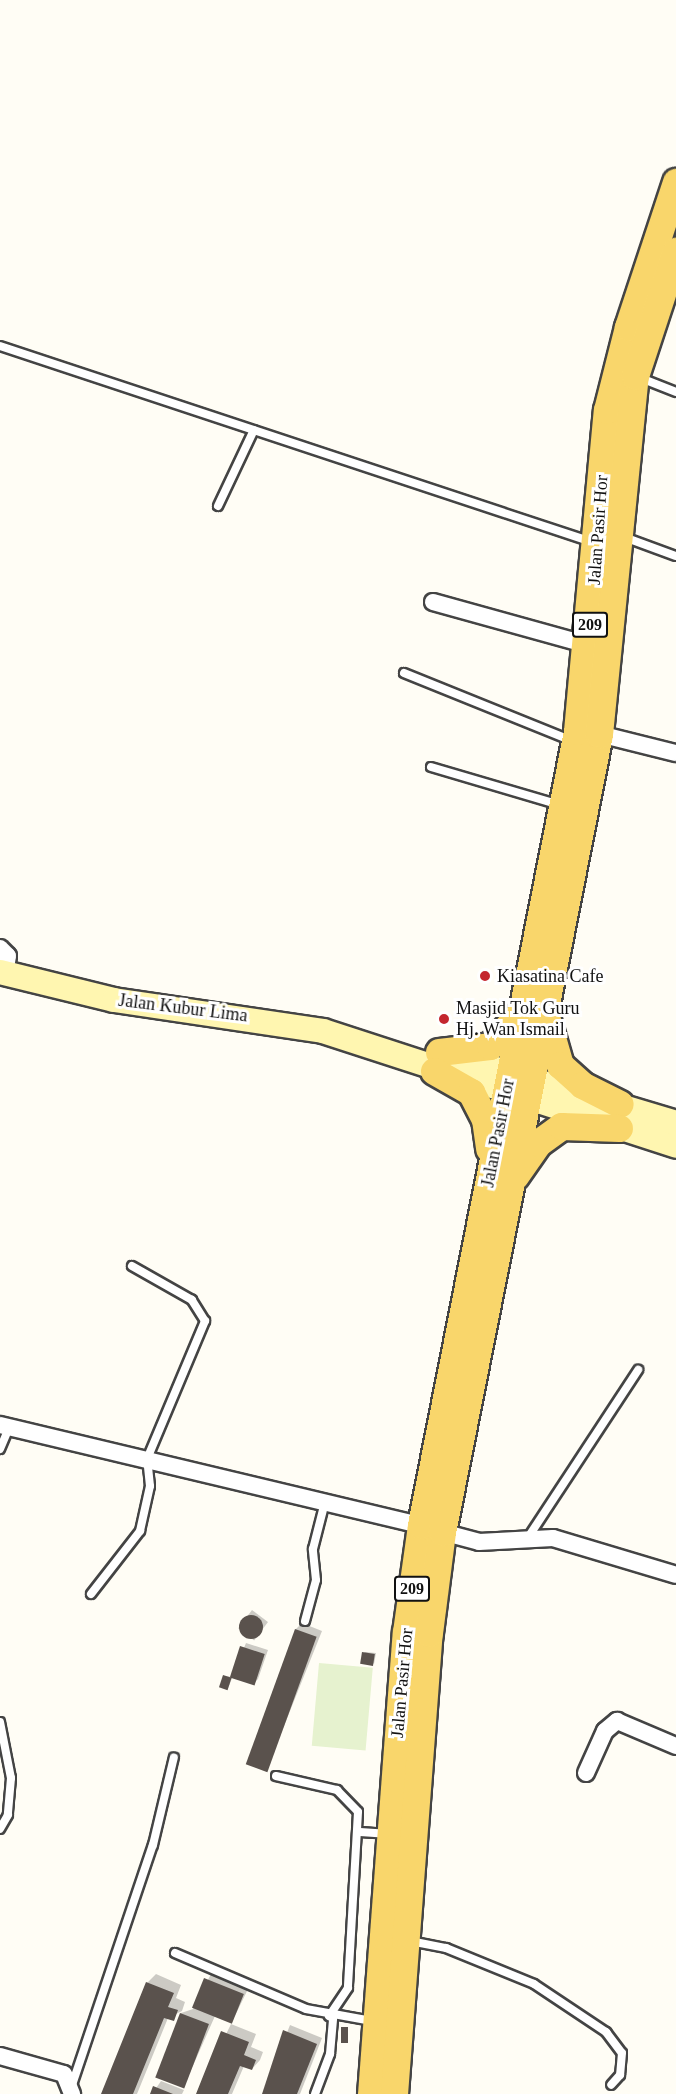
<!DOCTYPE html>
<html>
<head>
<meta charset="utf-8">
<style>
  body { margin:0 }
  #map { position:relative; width:676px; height:2094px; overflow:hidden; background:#fffdf5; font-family:Georgia,serif }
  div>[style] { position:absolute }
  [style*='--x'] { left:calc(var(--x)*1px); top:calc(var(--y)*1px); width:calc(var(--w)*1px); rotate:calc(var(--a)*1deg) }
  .pitch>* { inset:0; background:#e6f2cf; transform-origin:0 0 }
  .shadow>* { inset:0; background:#0003; transform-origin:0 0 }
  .building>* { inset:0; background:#5a524d; transform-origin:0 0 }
  .round { border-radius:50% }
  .roads { filter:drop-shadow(2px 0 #444) drop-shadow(-2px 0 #444) drop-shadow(0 2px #444) drop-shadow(0 -2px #444) }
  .service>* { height:8px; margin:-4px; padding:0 4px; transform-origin:4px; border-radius:4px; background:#fff }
  .minor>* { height:16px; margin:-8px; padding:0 8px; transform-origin:8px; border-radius:8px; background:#fff }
  .secondary>* { height:24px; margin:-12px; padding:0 12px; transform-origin:12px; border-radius:12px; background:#fff6b0 }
  .primary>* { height:27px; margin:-13.5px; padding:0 13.5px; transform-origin:13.5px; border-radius:13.5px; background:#f9d66b }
  .dots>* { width:16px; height:16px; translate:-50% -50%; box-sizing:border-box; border:3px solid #fff; border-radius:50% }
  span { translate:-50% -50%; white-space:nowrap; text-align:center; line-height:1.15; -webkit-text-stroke:6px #fff; paint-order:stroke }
  .shield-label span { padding:2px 4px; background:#fff; border:2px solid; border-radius:4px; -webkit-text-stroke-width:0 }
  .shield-label { font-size:16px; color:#111; font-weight:700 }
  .street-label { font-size:18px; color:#111 }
  .poi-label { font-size:18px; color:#111 }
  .left { translate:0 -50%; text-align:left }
</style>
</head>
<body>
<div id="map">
  <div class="pitch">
    <i style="left:319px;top:1663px;width:54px;height:83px;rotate:5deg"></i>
  </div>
  <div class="shadow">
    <i style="left:252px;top:1610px;width:20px;height:23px;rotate:37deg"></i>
    <i style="clip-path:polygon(302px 1623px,322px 1631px,266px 1771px,296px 1629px)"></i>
    <i style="clip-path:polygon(246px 1643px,268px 1650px,258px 1679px,254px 1683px,233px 1676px,228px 1688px,224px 1676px,232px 1677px)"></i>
    <i style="clip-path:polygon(365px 1652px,376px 1653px,374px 1664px,364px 1653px)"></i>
    <i style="clip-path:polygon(212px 1972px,249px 1987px,232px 2022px,215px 2016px,184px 2086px,157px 2076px,181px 2013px,193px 2009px)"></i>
    <i style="clip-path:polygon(156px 1974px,181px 1985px,176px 1998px,185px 2002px,182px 2011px,168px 2018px,137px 2094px,102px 2094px,147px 1983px)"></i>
    <i style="clip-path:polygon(231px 2024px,256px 2034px,251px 2047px,263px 2052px,260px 2060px,252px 2069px,244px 2066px,232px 2094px,197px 2094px)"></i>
    <i style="clip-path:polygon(290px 2025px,322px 2038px,300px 2094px,263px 2094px)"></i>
    <i style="clip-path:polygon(161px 2081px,184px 2090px,182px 2094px,152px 2094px)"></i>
  </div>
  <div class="building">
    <i class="round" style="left:239px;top:1615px;width:24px;height:24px"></i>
    <i style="left:295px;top:1629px;width:23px;height:144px;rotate:20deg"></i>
    <i style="left:240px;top:1646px;width:26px;height:33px;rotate:18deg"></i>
    <i style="left:362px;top:1652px;width:13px;height:12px;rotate:9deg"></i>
    <i style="left:223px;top:1675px;width:9px;height:13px;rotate:18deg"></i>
    <i style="left:204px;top:1978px;width:43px;height:32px;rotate:22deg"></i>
    <i style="clip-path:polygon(146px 1982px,174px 1993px,168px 2007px,178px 2010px,174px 2021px,164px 2018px,133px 2094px,101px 2094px)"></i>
    <i style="left:180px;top:2013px;width:31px;height:69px;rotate:21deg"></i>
    <i style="left:341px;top:2027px;width:7px;height:16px"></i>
    <i style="clip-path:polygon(283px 2030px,317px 2044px,297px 2094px,262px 2094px)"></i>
    <i style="clip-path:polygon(221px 2031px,249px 2042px,244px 2055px,256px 2060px,252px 2070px,240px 2066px,228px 2094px,196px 2094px)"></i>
    <i style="clip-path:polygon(153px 2086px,173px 2094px,150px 2094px)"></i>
  </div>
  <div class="roads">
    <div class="service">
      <i style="--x:0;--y:346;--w:624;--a:18.32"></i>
      <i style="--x:638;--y:377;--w:41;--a:21.5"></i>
      <i style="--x:218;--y:506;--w:84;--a:-64.7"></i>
      <i style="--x:624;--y:537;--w:55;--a:20.1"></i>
      <i style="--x:404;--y:673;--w:181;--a:22"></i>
      <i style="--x:431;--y:767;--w:134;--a:16.4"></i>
      <i style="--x:0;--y:1449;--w:25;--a:-67"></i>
      <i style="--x:529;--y:1536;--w:199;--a:-56.7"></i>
      <i style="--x:91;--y:1594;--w:80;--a:-52.1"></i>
      <i style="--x:140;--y:1531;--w:46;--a:-77.5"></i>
      <i style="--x:150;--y:1486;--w:27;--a:-96"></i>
      <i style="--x:147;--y:1459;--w:150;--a:-67.2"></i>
      <i style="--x:205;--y:1321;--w:25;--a:-122"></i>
      <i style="--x:192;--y:1300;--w:69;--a:-150.5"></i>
      <i style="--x:305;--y:1621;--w:42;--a:-75"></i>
      <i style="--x:316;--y:1580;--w:31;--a:-96"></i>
      <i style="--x:313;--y:1549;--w:49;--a:-75.7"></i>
      <i style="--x:0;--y:1722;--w:57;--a:78.9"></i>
      <i style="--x:11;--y:1778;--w:37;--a:95"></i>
      <i style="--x:8;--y:1815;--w:16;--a:120"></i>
      <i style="--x:276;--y:1776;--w:63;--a:12.9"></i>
      <i style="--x:337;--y:1790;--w:30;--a:46"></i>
      <i style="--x:358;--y:1812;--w:176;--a:93.3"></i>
      <i style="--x:348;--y:1988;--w:34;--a:124"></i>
      <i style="--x:360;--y:1832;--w:26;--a:4"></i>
      <i style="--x:410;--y:1941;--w:37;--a:11"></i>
      <i style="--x:446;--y:1948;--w:95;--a:22.2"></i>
      <i style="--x:534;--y:1984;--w:87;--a:33.7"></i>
      <i style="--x:606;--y:2032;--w:26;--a:53"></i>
      <i style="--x:622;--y:2053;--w:22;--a:95"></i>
      <i style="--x:620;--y:2075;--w:13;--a:132"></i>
      <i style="--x:175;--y:1953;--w:142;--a:23.1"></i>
      <i style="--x:306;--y:2009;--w:67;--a:10.3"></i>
      <i style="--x:72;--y:2085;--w:253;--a:-71.4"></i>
      <i style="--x:153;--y:1845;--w:90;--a:-76.6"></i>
      <i style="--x:315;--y:2094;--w:43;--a:-69.4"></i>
      <i style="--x:330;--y:2054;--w:36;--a:-85"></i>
    </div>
    <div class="minor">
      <i style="--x:433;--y:602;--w:161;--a:15.5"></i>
      <i style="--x:599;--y:734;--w:79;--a:13.9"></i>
      <i style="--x:0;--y:948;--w:11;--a:45"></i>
      <i style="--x:8;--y:956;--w:17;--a:100"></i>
      <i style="--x:0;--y:1425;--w:433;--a:13.4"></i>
      <i style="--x:442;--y:1532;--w:38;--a:15"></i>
      <i style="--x:479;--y:1542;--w:74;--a:-3.1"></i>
      <i style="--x:553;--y:1538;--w:128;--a:16.7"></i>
      <i style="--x:586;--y:1773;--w:46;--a:-65.7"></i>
      <i style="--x:605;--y:1731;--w:16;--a:-40"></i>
      <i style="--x:617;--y:1721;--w:64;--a:23"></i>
      <i style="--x:0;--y:2056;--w:66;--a:15.7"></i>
      <i style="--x:64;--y:2074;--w:22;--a:68"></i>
    </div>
    <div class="secondary">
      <i style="--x:0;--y:972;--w:117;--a:13.8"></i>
      <i style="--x:114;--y:1000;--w:211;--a:8.4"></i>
      <i style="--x:323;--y:1031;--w:371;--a:18"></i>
      <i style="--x:443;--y:1053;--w:243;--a:16.7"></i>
    </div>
    <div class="primary">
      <i style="--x:547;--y:1020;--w:47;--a:73.9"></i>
      <i style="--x:560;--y:1065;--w:30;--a:42"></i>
      <i style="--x:582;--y:1085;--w:42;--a:26.6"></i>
      <i style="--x:439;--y:1052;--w:51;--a:-6.7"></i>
      <i style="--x:490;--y:1046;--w:46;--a:-47.6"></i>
      <i style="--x:434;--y:1071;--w:43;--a:29.6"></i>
      <i style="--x:471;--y:1092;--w:30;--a:63"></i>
      <i style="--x:485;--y:1119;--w:30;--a:82"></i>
      <i style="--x:515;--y:1176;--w:40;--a:-55.1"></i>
      <i style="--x:538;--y:1143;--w:29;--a:-36"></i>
      <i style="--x:561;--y:1126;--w:58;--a:2"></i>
      <i style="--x:371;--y:2094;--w:463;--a:-85.7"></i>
      <i style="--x:406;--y:1632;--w:108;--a:-82"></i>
      <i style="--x:421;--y:1525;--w:809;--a:-78.88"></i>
      <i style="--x:577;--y:731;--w:322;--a:-84.7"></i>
      <i style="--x:607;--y:410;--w:86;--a:-75.8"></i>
      <i style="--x:628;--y:327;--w:153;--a:-71.7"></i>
      <i style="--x:394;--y:2094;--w:462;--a:-85.7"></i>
      <i style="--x:429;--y:1633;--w:102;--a:-82.7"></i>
      <i style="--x:442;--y:1532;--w:813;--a:-78.87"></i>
      <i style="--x:599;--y:734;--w:360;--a:-84.3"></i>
      <i style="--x:635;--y:376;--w:132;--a:-71.8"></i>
    </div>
  </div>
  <div class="dots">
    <i style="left:485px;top:976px;background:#c4262e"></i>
    <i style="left:444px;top:1019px;background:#c4262e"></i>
  </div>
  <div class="shield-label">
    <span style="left:590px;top:625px">209</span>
    <span style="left:412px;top:1589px">209</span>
  </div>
  <div class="street-label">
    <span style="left:598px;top:530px;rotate:-86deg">Jalan Pasir Hor</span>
    <span style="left:183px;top:1008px;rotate:7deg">Jalan Kubur Lima</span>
    <span style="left:498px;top:1133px;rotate:-79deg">Jalan Pasir Hor</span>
    <span style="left:402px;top:1683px;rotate:-85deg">Jalan Pasir Hor</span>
  </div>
  <div class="poi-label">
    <span class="left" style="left:497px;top:976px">Kiasatina Cafe</span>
    <span class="left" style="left:456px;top:1019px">Masjid Tok Guru<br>Hj. Wan Ismail</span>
  </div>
</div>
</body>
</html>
